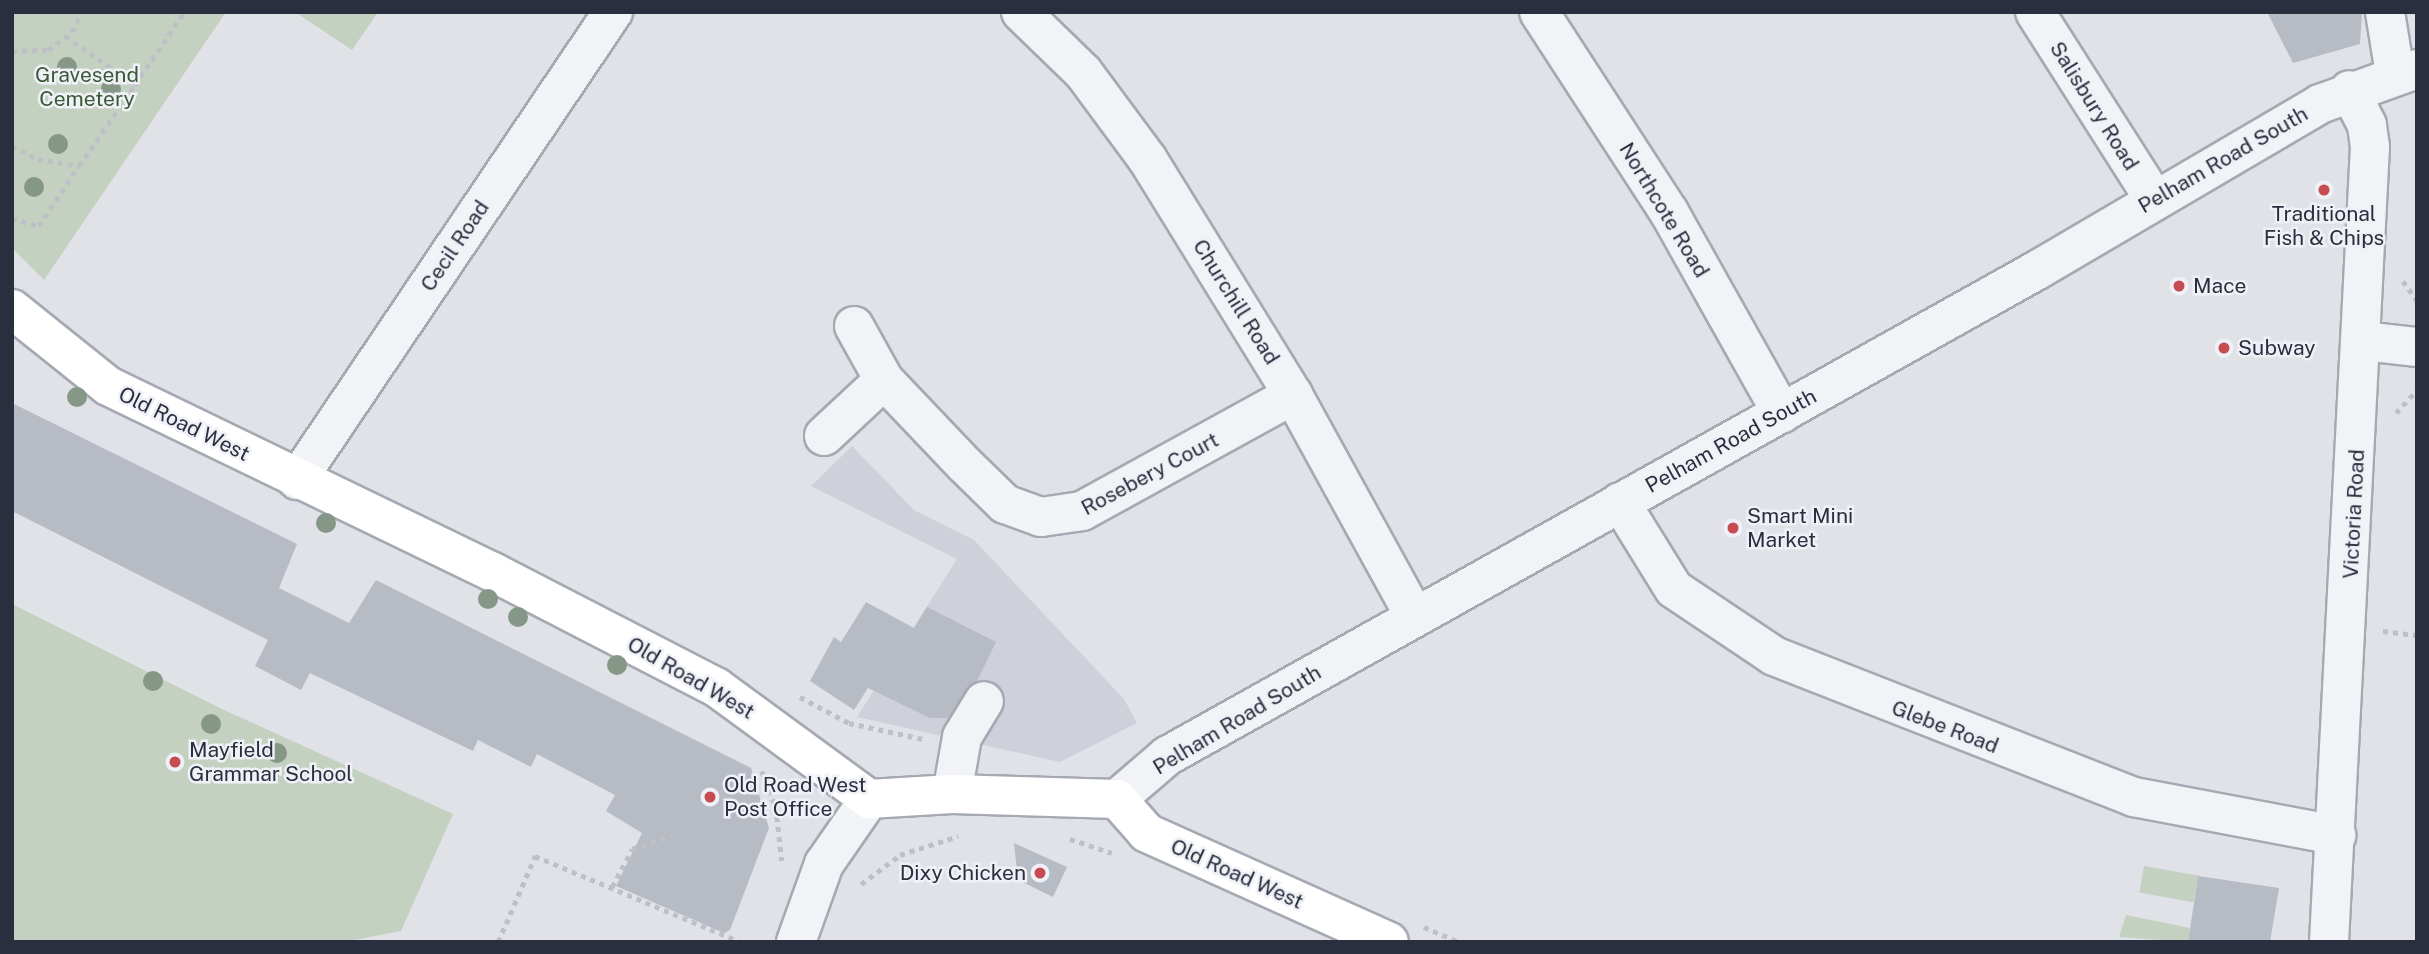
<!DOCTYPE html>
<html>
<head>
<meta charset="utf-8">
<style>
  body { margin:0 }
  #map { position:relative; width:2429px; height:954px; overflow:hidden; background:#e0e2e8; font-family:"Public Sans",sans-serif }
  div>[style] { position:absolute }
  [style*='--x'] { left:calc(var(--x)*1px); top:calc(var(--y)*1px); width:calc(var(--w)*1px); rotate:calc(var(--a)*1deg) }
  .built>* { inset:0; background:#ced1da }
  .green>* { inset:0; background:#c4d1c1; transform-origin:0 0 }
  .building>* { inset:0; background:#b7bbc4 }
  .path>* { height:4.5px; margin-top:-2.25px; transform-origin:0; background:repeating-linear-gradient(90deg,#bec0c6 0 5px,transparent 0 10px) }
  .roads { filter:drop-shadow(2px 0 #a5a9b2) drop-shadow(-2px 0 #a5a9b2) drop-shadow(0 2px #a5a9b2) drop-shadow(0 -2px #a5a9b2) }
  .minor>* { height:38px; margin:-19px; padding:0 19px; transform-origin:19px; border-radius:19px; background:#f2f3f6 }
  .major>* { height:38px; margin:-19px; padding:0 19px; transform-origin:19px; border-radius:19px; background:#fff }
  .trees>* { width:20px; height:20px; margin:-10px; border-radius:50%; background:#859787 }
  .dots>* { width:19px; height:19px; translate:-50% -50%; box-sizing:border-box; border:4px solid #eff1f6; border-radius:50% }
  span { translate:-50% -50%; white-space:nowrap; text-align:center; line-height:1.15; -webkit-text-stroke:5px #eff1f6; paint-order:stroke }
  .park-label { font-size:21px; color:#3a5938 }
  .street-label { font-size:21px; color:#292f3e }
  .poi-label { font-size:21px; color:#292f3e }
  .left { translate:0 -50%; text-align:left }
  .right { translate:-100% -50%; text-align:right }
  .frame { position:absolute; inset:0; border:14px solid #292f3e; pointer-events:none }
</style>
</head>
<body>
<div id="map">
  <div class="built">
    <i style="clip-path:polygon(852px 446px,914px 510px,974px 540px,1124px 699px,1137px 723px,1060px 762px,857px 717px,957px 559px,811px 486px)"></i>
  </div>
  <div class="green">
    <i style="clip-path:polygon(12px 12px,226px 12px,44px 280px,12px 248px)"></i>
    <i style="clip-path:polygon(295px 12px,378px 12px,352px 50px)"></i>
    <i style="clip-path:polygon(12px 604px,224px 710px,453px 814px,401px 931px,344px 942px,12px 942px)"></i>
    <i style="left:2144px;top:866px;width:55px;height:27px;rotate:10deg"></i>
    <i style="clip-path:polygon(2126px 915px,2190px 928px,2188px 942px,2119px 937px)"></i>
  </div>
  <div class="building">
    <i style="clip-path:polygon(2267px 12px,2362px 12px,2360px 44px,2293px 63px)"></i>
    <i style="clip-path:polygon(12px 403px,297px 544px,279px 588px,349px 623px,376px 580px,751px 768px,769px 828px,730px 930px,724px 933px,616px 886px,642px 833px,606px 811px,615px 795px,537px 754px,531px 767px,478px 740px,473px 751px,310px 673px,301px 690px,255px 666px,268px 640px,12px 511px)"></i>
    <i style="clip-path:polygon(866px 602px,914px 628px,927px 607px,996px 642px,977px 681px,948px 718px,930px 718px,868px 688px,854px 710px,810px 681px,834px 637px,841px 642px)"></i>
    <i style="clip-path:polygon(1014px 843px,1067px 867px,1053px 897px,1018px 880px)"></i>
    <i style="clip-path:polygon(2198px 876px,2279px 888px,2270px 942px,2188px 942px)"></i>
  </div>
  <div class="path">
    <i style="--x:12;--y:51;--w:36;--a:-2"></i>
    <i style="--x:48;--y:50;--w:30;--a:-37"></i>
    <i style="--x:72;--y:32;--w:22;--a:-66"></i>
    <i style="--x:135;--y:85;--w:88;--a:-56.1"></i>
    <i style="--x:12;--y:146;--w:29;--a:27"></i>
    <i style="--x:38;--y:159;--w:42;--a:9.7"></i>
    <i style="--x:79;--y:166;--w:98;--a:-55.3"></i>
    <i style="--x:135;--y:85;--w:83;--a:-145.3"></i>
    <i style="--x:12;--y:218;--w:28;--a:17"></i>
    <i style="--x:39;--y:226;--w:71;--a:-56.5"></i>
    <i style="--x:2403;--y:281;--w:24;--a:54"></i>
    <i style="--x:2396;--y:413;--w:31;--a:-48"></i>
    <i style="--x:2383;--y:631;--w:34;--a:7"></i>
    <i style="--x:800;--y:697;--w:55;--a:28"></i>
    <i style="--x:849;--y:723;--w:76;--a:12.2"></i>
    <i style="--x:762;--y:771;--w:39;--a:69"></i>
    <i style="--x:776;--y:807;--w:54;--a:83.7"></i>
    <i style="--x:1070;--y:839;--w:44;--a:18.4"></i>
    <i style="--x:861;--y:884;--w:49;--a:-36.6"></i>
    <i style="--x:900;--y:855;--w:61;--a:-18.1"></i>
    <i style="--x:612;--y:887;--w:43;--a:-62.2"></i>
    <i style="--x:632;--y:849;--w:43;--a:-17.6"></i>
    <i style="--x:1424;--y:927;--w:39;--a:23"></i>
    <i style="--x:498;--y:942;--w:94;--a:-66.7"></i>
    <i style="--x:535;--y:856;--w:223;--a:22.7"></i>
  </div>
  <div class="roads">
    <div class="minor">
      <i style="--x:1021;--y:12;--w:86;--a:44.1"></i>
      <i style="--x:1083;--y:72;--w:109;--a:53.5"></i>
      <i style="--x:1148;--y:160;--w:276;--a:58.3"></i>
      <i style="--x:1293;--y:395;--w:253;--a:61.2"></i>
      <i style="--x:1539;--y:12;--w:239;--a:57"></i>
      <i style="--x:1669;--y:212;--w:231;--a:60.7"></i>
      <i style="--x:2035;--y:12;--w:222;--a:57.5"></i>
      <i style="--x:2385;--y:12;--w:63;--a:80.8"></i>
      <i style="--x:854;--y:326;--w:62;--a:60.9"></i>
      <i style="--x:884;--y:380;--w:117;--a:46.4"></i>
      <i style="--x:965;--y:465;--w:56;--a:44.3"></i>
      <i style="--x:1005;--y:504;--w:38;--a:20"></i>
      <i style="--x:1041;--y:517;--w:41;--a:-8.3"></i>
      <i style="--x:1082;--y:511;--w:241;--a:-28.8"></i>
      <i style="--x:2363;--y:341;--w:54;--a:6.3"></i>
      <i style="--x:824;--y:436;--w:82;--a:-43"></i>
      <i style="--x:297;--y:480;--w:565;--a:-55.97"></i>
      <i style="--x:1620;--y:502;--w:102;--a:58.2"></i>
      <i style="--x:1674;--y:589;--w:120;--a:33.8"></i>
      <i style="--x:1774;--y:656;--w:387;--a:21.4"></i>
      <i style="--x:2134;--y:797;--w:206;--a:10.7"></i>
      <i style="--x:952;--y:794;--w:58;--a:-80"></i>
      <i style="--x:962;--y:737;--w:42;--a:-58.6"></i>
      <i style="--x:1117;--y:799;--w:66;--a:-40.7"></i>
      <i style="--x:1167;--y:756;--w:999;--a:-29.18"></i>
      <i style="--x:2039;--y:269;--w:326;--a:-30.4"></i>
      <i style="--x:2320;--y:104;--w:103;--a:-19.8"></i>
      <i style="--x:796;--y:942;--w:83;--a:-70.3"></i>
      <i style="--x:824;--y:864;--w:79;--a:-55.3"></i>
      <i style="--x:2329;--y:942;--w:796;--a:-87.05"></i>
      <i style="--x:2370;--y:147;--w:22;--a:-98"></i>
      <i style="--x:2367;--y:125;--w:39;--a:-117"></i>
    </div>
    <div class="major">
      <i style="--x:12;--y:309;--w:123;--a:38.7"></i>
      <i style="--x:108;--y:386;--w:428;--a:25.8"></i>
      <i style="--x:493;--y:572;--w:251;--a:27.3"></i>
      <i style="--x:716;--y:687;--w:190;--a:36.2"></i>
      <i style="--x:869;--y:799;--w:83;--a:-3.4"></i>
      <i style="--x:952;--y:794;--w:165;--a:1.7"></i>
      <i style="--x:1117;--y:799;--w:45;--a:48.6"></i>
      <i style="--x:1147;--y:833;--w:265;--a:24.2"></i>
    </div>
  </div>
  <div class="trees">
    <i style="left:67px;top:67px"></i>
    <i style="left:111px;top:89px"></i>
    <i style="left:58px;top:144px"></i>
    <i style="left:34px;top:187px"></i>
    <i style="left:77px;top:397px"></i>
    <i style="left:326px;top:523px"></i>
    <i style="left:488px;top:599px"></i>
    <i style="left:518px;top:617px"></i>
    <i style="left:617px;top:665px"></i>
    <i style="left:153px;top:681px"></i>
    <i style="left:211px;top:724px"></i>
    <i style="left:277px;top:753px"></i>
  </div>
  <div class="dots">
    <i style="left:2324px;top:190px;background:#c64c52"></i>
    <i style="left:2179px;top:286px;background:#c64c52"></i>
    <i style="left:2224px;top:348px;background:#c64c52"></i>
    <i style="left:1733px;top:528px;background:#c64c52"></i>
    <i style="left:175px;top:762px;background:#c64c52"></i>
    <i style="left:710px;top:797px;background:#c64c52"></i>
    <i style="left:1040px;top:873px;background:#c64c52"></i>
  </div>
  <div class="park-label">
    <span style="left:87px;top:87px">Gravesend<br>Cemetery</span>
  </div>
  <div class="street-label">
    <span style="left:2094px;top:106px;rotate:58deg">Salisbury Road</span>
    <span style="left:2223px;top:160px;rotate:-30deg">Pelham Road South</span>
    <span style="left:1664px;top:210px;rotate:59deg">Northcote Road</span>
    <span style="left:455px;top:246px;rotate:-56deg">Cecil Road</span>
    <span style="left:1236px;top:302px;rotate:58deg">Churchill Road</span>
    <span style="left:184px;top:424px;rotate:26deg">Old Road West</span>
    <span style="left:1731px;top:441px;rotate:-29deg">Pelham Road South</span>
    <span style="left:1150px;top:474px;rotate:-28deg">Rosebery Court</span>
    <span style="left:2354px;top:514px;rotate:-87deg">Victoria Road</span>
    <span style="left:691px;top:678px;rotate:30deg">Old Road West</span>
    <span style="left:1237px;top:720px;rotate:-31deg">Pelham Road South</span>
    <span style="left:1945px;top:727px;rotate:21deg">Glebe Road</span>
    <span style="left:1237px;top:874px;rotate:24deg">Old Road West</span>
  </div>
  <div class="poi-label">
    <span style="left:2324px;top:226px">Traditional<br>Fish &amp; Chips</span>
    <span class="left" style="left:2193px;top:286px">Mace</span>
    <span class="left" style="left:2238px;top:348px">Subway</span>
    <span class="left" style="left:1747px;top:528px">Smart Mini<br>Market</span>
    <span class="left" style="left:189px;top:762px">Mayfield<br>Grammar School</span>
    <span class="left" style="left:724px;top:797px">Old Road West<br>Post Office</span>
    <span class="right" style="left:1026px;top:873px">Dixy Chicken</span>
  </div>
  <div class="frame"></div>
</div>
</body>
</html>
